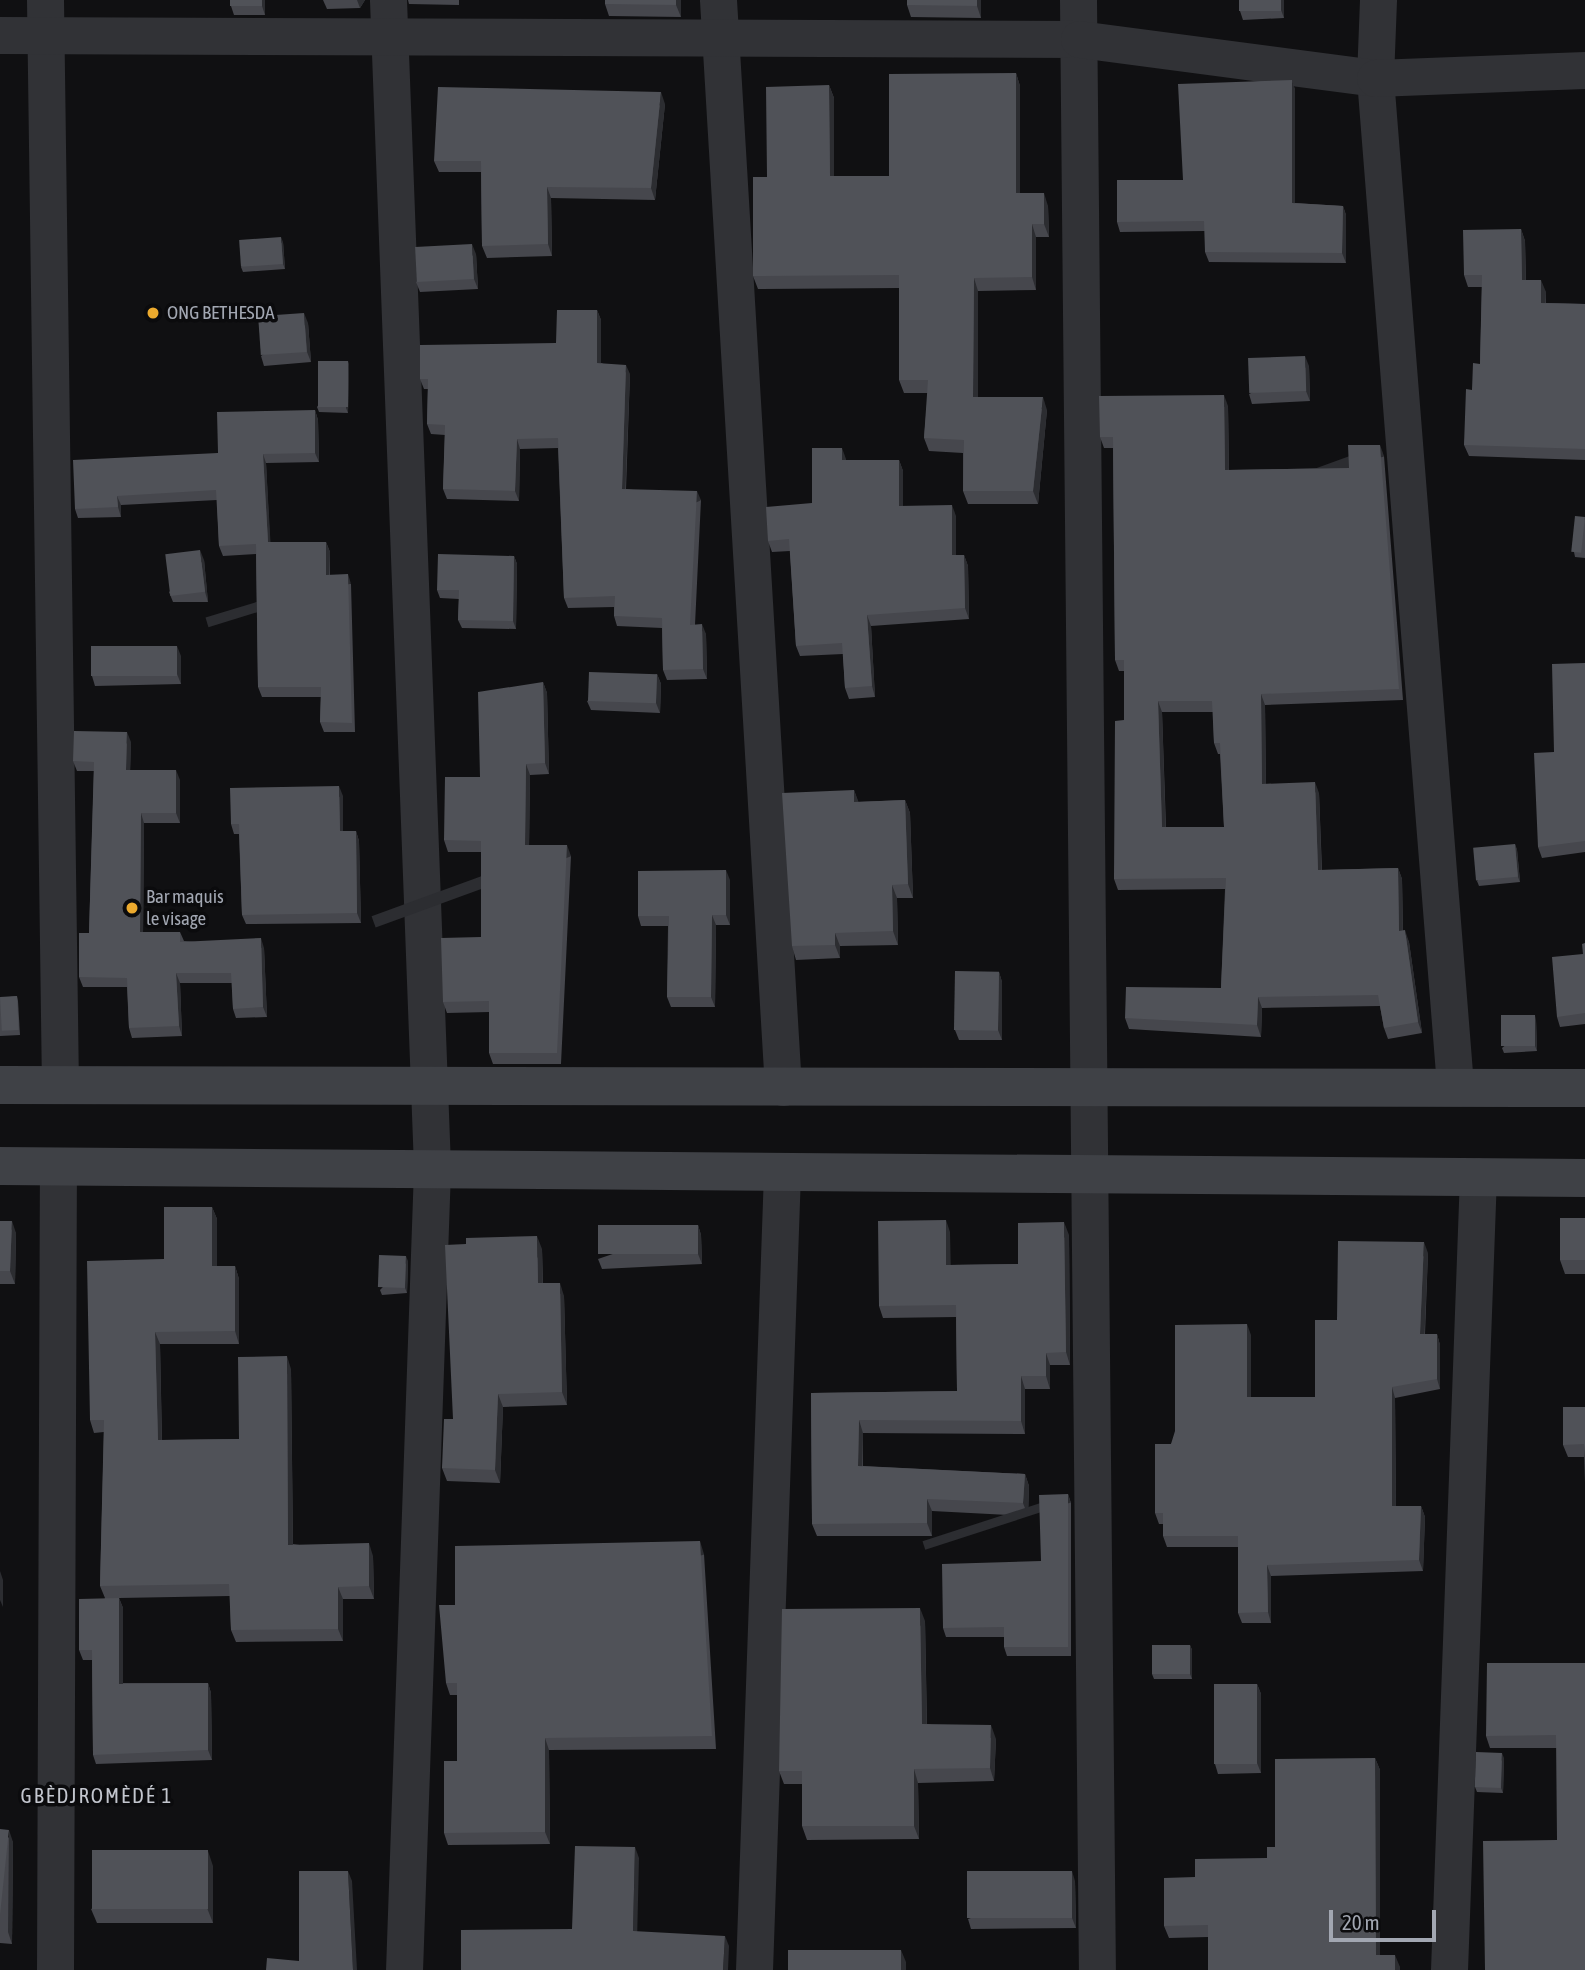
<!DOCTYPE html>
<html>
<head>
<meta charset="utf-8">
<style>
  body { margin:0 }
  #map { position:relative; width:1585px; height:1970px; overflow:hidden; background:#101012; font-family:"Asap Condensed",sans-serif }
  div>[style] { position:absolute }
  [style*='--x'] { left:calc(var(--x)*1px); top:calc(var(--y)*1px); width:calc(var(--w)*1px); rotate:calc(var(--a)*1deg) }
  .minor>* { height:37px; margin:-18.5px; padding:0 18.5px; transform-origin:18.5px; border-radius:18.5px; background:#313236 }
  .secondary>* { height:38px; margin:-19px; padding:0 19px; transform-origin:19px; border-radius:19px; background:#3f4146 }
  .wall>* { inset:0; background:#46474d }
  .shaded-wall>* { inset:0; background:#2c2d31; transform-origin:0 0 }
  .building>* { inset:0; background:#505258; transform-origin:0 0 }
  .dots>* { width:19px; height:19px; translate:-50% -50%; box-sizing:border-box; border:4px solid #0b0b0d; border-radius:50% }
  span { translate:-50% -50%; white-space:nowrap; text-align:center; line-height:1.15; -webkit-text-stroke:7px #0b0b0d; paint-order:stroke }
  .poi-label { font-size:19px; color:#a2a7b2 }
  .left { translate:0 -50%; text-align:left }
  .neighbourhood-label { font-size:21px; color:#c3c6ce; letter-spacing:2px }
  .scale { position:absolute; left:1329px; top:1910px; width:107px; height:32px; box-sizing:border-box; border:4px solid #a2a7b2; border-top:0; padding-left:9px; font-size:21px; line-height:24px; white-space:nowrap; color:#a2a7b2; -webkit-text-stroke:5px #0b0b0d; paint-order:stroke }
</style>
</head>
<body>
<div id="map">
  <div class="minor">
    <i style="--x:45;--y:0;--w:1085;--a:89.21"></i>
    <i style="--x:388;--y:0;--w:1170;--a:87.84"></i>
    <i style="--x:432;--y:1169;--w:801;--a:92"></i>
    <i style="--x:718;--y:0;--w:1089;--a:86.58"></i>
    <i style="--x:1078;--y:0;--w:1970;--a:89.45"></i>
    <i style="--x:1378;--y:0;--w:78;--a:92.2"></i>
    <i style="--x:1375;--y:78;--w:1011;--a:85.46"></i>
    <i style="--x:0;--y:35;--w:1079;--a:0.21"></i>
    <i style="--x:1079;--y:39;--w:299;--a:7.5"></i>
    <i style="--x:1375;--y:78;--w:210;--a:-2.2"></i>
    <i style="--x:55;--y:1970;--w:804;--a:-89.79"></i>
    <i style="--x:754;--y:1970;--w:798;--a:-87.99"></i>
    <i style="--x:1449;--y:1970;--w:794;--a:-87.91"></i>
  </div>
  <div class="secondary">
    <i style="--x:0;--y:1085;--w:1585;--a:0.11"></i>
    <i style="--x:0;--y:1166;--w:1585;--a:0.43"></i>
  </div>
  <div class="wall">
    <i style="clip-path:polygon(230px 0,265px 0,265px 15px,234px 15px,231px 6px)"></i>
    <i style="clip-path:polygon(323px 0,365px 0,360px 8px,327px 9px)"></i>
    <i style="clip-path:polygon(408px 0,459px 0,459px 5px,409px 4px)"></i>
    <i style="clip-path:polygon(605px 0,681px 0,681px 17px,609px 16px,605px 4px)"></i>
    <i style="clip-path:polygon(907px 0,981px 0,981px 18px,911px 17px,907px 5px)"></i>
    <i style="clip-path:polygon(1284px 0,1284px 18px,1243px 20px,1240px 11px)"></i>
    <i style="clip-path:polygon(1016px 73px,1020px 86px,1020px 193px,1048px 206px,1049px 237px,1036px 237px,1036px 290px,978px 291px,978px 397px,1047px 410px,1038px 504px,968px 504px,963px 491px,963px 453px,929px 451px,924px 438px,928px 393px,904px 393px,899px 380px,899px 288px,758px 289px,753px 276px,767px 177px,829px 85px,834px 98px,834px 176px,889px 176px)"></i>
    <i style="clip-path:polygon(1292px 80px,1295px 90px,1295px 203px,1343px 206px,1346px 215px,1346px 263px,1209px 262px,1205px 252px,1205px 231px,1120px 232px,1117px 222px,1183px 180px)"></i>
    <i style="clip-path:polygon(665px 104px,655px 200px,551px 198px,552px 256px,487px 258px,482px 246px,481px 172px,439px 172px,434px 161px)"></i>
    <i style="clip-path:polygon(1521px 229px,1525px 241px,1526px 280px,1546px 292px,1546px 303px,1585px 304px,1585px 460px,1469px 456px,1464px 445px,1472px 390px,1480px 364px,1482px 287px,1468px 287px,1464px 275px)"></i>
    <i style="clip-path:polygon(283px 242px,285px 269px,243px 272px,241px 267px)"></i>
    <i style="clip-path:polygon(476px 254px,478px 289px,420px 292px,416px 282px)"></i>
    <i style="clip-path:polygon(597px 310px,601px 320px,601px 363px,630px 374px,626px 489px,701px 500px,695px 625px,706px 634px,707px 679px,667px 680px,663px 670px,662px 628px,617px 626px,614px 616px,614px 607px,568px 608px,564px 598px,558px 448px,520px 449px,519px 501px,447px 499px,443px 489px,445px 435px,431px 434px,427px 424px,428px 389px,424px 389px,420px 379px,556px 343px)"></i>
    <i style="clip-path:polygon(308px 323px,311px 362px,264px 366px,261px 356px)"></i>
    <i style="clip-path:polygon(348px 361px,349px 366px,348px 413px,319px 412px,317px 407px)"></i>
    <i style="clip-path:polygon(1309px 366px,1310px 401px,1252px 404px,1249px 394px)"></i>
    <i style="clip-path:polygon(evenodd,1228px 406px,1229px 470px,1349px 468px,1384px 456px,1403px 700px,1265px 705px,1266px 784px,1319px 793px,1322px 870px,1398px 868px,1402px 879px,1403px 930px,1409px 942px,1422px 1033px,1388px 1039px,1384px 1028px,1380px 1006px,1262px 1008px,1261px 1037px,1129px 1029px,1125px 1018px,1221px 988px,1225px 889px,1118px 890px,1114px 879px,1124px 720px,1124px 671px,1119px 671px,1115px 660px,1113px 448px,1104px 448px,1100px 437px,1228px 406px,1162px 712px,1213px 712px,1214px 743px,1218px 754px,1220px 754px,1224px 827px,1166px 827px,1162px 712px)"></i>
    <i style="clip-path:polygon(315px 410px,318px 420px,319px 462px,266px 463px,270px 542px,326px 542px,330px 552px,330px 575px,351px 584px,355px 732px,324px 732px,320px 722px,321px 697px,262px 697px,258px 687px,256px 554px,223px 556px,219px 546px,217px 500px,121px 505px,121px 517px,78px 518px,75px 509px,218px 453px)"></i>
    <i style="clip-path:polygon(846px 460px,899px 460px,903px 471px,903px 506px,956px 516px,956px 555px,964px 555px,968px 566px,969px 619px,871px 626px,875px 697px,849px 699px,845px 688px,843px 654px,800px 656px,796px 646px,790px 551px,772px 552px,768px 541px,812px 503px)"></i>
    <i style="clip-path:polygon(1585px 517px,1585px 558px,1575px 557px,1574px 552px)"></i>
    <i style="clip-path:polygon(514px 556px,517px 564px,516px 629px,462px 628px,458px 620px,459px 599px,440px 598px,437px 590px)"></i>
    <i style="clip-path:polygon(204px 560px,208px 602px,173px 602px,169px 592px)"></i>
    <i style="clip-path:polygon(181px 656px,181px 684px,95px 686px,92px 676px)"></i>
    <i style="clip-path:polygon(1585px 663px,1585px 852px,1542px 858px,1538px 847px,1554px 752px)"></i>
    <i style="clip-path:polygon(657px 674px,661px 684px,660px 713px,591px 710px,587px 701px)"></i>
    <i style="clip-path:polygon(543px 682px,547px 693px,549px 774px,530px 775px,529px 845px,571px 856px,561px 1064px,493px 1064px,489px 1053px,489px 1012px,447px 1013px,443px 1002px,481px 937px,481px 852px,448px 852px,444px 840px,480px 777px)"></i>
    <i style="clip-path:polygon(131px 742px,130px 770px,180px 780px,180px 823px,144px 823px,143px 932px,180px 932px,184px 941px,264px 948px,267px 1017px,236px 1018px,233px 1009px,232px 983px,180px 983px,182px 1036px,132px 1038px,129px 1028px,127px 987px,83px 987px,79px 977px,89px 933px,94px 771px,77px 771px,73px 761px)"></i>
    <i style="clip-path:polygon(854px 790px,858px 802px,905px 800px,910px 813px,913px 898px,897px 898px,898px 945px,840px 946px,840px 958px,796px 960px,792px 946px)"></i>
    <i style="clip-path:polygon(343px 796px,343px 831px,356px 831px,359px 841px,361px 923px,246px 924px,242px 915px,239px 834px,234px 834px,231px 824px)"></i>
    <i style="clip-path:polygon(1515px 844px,1517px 850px,1520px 882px,1479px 886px,1477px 881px)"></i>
    <i style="clip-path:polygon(730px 880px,730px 925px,716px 925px,715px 1007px,671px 1007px,667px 997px,668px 926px,641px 926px,638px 916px)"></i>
    <i style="clip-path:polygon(1585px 943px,1585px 1024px,1560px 1027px,1557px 1017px,1583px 954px)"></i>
    <i style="clip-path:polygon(999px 972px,1002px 982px,1002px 1040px,959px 1040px,955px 1030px)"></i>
    <i style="clip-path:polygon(17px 996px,18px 1001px,20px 1035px,0 1036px,0 998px)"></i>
    <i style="clip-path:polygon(1536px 1020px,1537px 1051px,1504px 1053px,1502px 1048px)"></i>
    <i style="clip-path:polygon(212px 1207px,217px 1219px,217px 1266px,235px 1266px,239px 1279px,239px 1344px,160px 1344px,162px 1440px,239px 1439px,291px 1369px,293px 1544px,373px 1556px,374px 1599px,343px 1599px,343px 1641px,236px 1642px,231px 1630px,230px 1596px,119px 1598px,123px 1608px,123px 1683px,208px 1683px,211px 1693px,212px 1760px,96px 1764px,93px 1755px,92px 1660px,83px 1660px,79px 1650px,105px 1598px,100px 1586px,104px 1432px,94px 1433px,90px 1420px,164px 1259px)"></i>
    <i style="clip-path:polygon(1585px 1218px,1585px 1274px,1565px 1274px,1560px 1260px)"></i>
    <i style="clip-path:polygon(0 1221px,16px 1233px,15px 1284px,0 1284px)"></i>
    <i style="clip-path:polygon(698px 1225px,701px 1235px,702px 1264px,602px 1269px,598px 1259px)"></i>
    <i style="clip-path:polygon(950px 1232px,950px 1265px,1018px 1264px,1069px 1235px,1070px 1365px,1050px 1365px,1050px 1389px,1025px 1389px,1025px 1434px,863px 1433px,863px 1466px,1025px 1474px,1029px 1486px,1028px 1516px,932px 1511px,932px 1536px,817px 1536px,812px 1524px,811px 1393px,957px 1391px,956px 1317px,883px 1318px,879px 1306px)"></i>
    <i style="clip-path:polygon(542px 1249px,543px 1283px,564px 1296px,567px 1405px,503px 1407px,500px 1483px,447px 1481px,442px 1468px,453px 1419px)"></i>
    <i style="clip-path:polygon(1428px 1253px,1425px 1334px,1437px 1334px,1440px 1345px,1440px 1389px,1395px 1398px,1396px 1506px,1421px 1506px,1425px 1517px,1423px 1571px,1271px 1576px,1271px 1623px,1242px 1623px,1238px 1613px,1238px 1547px,1167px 1547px,1163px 1536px,1163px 1524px,1159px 1524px,1155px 1513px,1171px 1444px,1251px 1335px,1251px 1397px,1315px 1397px,1337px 1320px)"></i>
    <i style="clip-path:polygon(408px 1261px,407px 1293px,382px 1295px,380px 1290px)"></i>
    <i style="clip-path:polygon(1585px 1407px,1584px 1457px,1568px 1457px,1563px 1445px)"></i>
    <i style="clip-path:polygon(1068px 1494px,1071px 1503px,1071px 1656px,1007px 1656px,1004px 1647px,1004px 1637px,946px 1637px,943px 1628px,1041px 1561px)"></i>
    <i style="clip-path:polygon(704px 1554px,716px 1749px,549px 1750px,550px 1844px,448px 1845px,444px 1833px,457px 1761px,457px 1695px,450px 1695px,446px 1683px,455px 1605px)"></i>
    <i style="clip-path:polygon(925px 1621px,927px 1724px,996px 1739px,994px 1781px,918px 1783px,919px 1839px,807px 1840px,802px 1826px,802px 1784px,784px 1784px,779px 1771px)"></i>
    <i style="clip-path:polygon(1190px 1645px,1192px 1650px,1192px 1679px,1154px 1679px,1152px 1674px)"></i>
    <i style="clip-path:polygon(1585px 1663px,1557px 1748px,1490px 1748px,1486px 1736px)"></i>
    <i style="clip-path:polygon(1257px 1684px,1261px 1694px,1261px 1773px,1218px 1774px,1215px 1764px)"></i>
    <i style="clip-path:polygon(1375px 1758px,1380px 1770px,1380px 1955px,1400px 1967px,1400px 1970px,1208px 1970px,1208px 1937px,1169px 1938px,1164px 1926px,1195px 1877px,1267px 1858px,1275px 1847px)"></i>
    <i style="clip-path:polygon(1504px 1758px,1503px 1793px,1477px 1792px,1475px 1787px)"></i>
    <i style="clip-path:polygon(0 1829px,13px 1842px,12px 1944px,0 1943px)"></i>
    <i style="clip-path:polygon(213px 1866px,213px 1923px,97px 1923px,91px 1909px)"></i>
    <i style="clip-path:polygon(1075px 1881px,1076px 1928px,971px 1929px,968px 1919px)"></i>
  </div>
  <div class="shaded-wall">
    <i style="clip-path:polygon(262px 0,265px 0,265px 15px,262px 6px)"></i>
    <i style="clip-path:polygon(357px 0,365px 0,360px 8px)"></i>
    <i style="clip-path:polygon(676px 0,681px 0,681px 17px,676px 5px)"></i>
    <i style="clip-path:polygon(977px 0,981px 0,981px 18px,977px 6px)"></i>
    <i style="clip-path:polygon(1281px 0,1284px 0,1284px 18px,1281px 10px)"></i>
    <i style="clip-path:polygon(1016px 73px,1020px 86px,1020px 206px,1016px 193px)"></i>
    <i style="clip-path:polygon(1292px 80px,1295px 90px,1295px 213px,1292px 203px)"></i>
    <i style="clip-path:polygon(829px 85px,834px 98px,834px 189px,830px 176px)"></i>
    <i style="clip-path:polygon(661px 92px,665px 104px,655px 200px,651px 188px)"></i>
    <i style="clip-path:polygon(547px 187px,551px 198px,552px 256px,548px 244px)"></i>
    <i style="clip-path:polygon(1044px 193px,1048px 206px,1049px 237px,1044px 224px)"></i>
    <i style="clip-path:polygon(1343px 206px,1346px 215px,1346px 263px,1342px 253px)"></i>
    <i style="clip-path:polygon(1032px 224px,1036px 237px,1036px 290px,1032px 277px)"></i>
    <i style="clip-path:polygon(1521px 229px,1525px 241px,1526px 292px,1522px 280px)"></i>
    <i style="clip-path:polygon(281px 237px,283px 242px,285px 269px,283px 264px)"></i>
    <i style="clip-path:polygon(472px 244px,476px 254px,478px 289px,474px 279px)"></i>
    <i style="clip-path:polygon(974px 278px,978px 291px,978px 410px,973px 397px)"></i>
    <i style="clip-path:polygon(1541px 280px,1546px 292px,1545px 315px,1541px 303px)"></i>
    <i style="clip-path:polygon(597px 310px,601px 320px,601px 373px,597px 363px)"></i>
    <i style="clip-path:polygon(304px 313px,308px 323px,311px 362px,307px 352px)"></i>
    <i style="clip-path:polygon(1305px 356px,1309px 366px,1310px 401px,1306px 391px)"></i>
    <i style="clip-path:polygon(348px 361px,349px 366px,348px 413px,346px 408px)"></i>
    <i style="clip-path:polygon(626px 365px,630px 374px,625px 499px,622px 489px)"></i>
    <i style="clip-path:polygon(1224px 395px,1228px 406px,1229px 482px,1225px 470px)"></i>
    <i style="clip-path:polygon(1043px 397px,1047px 410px,1038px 504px,1033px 491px)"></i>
    <i style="clip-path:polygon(315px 410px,318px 420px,319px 462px,315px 453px)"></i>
    <i style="clip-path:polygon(517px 439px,520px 449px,519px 501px,515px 491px)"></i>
    <i style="left:1380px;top:445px;width:12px;height:245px;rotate:70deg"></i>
    <i style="clip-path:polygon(842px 448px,846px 459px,846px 471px,842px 460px)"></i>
    <i style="clip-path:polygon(263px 454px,266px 463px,271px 551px,268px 542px)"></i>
    <i style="clip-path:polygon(899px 460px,903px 471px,903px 517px,899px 506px)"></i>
    <i style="left:697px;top:491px;width:10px;height:134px;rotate:66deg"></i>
    <i style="clip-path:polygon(117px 496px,121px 505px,121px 517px,118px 507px)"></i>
    <i style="clip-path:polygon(952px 505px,956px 516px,956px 566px,952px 555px)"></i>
    <i style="clip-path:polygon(326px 542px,330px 552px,329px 585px,326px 575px)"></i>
    <i style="clip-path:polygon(200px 550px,204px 560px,208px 602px,205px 592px)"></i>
    <i style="clip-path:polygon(964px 555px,968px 566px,969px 619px,965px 608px)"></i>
    <i style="clip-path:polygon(514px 556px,517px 564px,516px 629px,513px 621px)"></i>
    <i style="left:348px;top:574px;width:10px;height:149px;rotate:73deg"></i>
    <i style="clip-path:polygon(867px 615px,871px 626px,875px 697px,872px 686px)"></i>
    <i style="clip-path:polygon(702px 624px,706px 634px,707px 679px,703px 669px)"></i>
    <i style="clip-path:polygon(177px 646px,181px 656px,181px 684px,177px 674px)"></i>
    <i style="clip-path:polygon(657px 674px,661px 684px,660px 713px,656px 703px)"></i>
    <i style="clip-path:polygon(543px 682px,547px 693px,549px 774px,545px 763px)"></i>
    <i style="clip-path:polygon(1261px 694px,1265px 705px,1266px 795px,1262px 784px)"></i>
    <i style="clip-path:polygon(1158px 701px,1162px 712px,1166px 838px,1162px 827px)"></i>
    <i style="clip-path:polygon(127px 732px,131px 742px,130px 780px,126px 770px)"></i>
    <i style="clip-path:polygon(526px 764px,530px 775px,529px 856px,525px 845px)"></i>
    <i style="clip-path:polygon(176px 770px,180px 780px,180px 823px,176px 813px)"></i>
    <i style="clip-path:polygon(1315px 782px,1319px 793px,1322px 881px,1318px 870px)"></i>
    <i style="clip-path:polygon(339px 786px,343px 796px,343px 841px,340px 831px)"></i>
    <i style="clip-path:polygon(854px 790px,859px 803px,854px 802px)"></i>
    <i style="clip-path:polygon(905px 800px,910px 813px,913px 898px,908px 884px)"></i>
    <i style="clip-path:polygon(141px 813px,144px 823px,143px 941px,140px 932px)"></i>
    <i style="clip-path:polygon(356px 831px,359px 841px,361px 923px,357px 913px)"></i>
    <i style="clip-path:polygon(1515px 844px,1517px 850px,1520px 882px,1518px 877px)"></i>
    <i style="left:567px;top:845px;width:12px;height:208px;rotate:70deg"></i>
    <i style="clip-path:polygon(1398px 868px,1402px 879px,1403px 942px,1399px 931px)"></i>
    <i style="clip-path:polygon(726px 870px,730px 880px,730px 925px,726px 915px)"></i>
    <i style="clip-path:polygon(892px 885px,897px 898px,898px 945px,893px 931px)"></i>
    <i style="clip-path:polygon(712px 915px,716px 925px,715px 1007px,711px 997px)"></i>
    <i style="clip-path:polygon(1405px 930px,1409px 942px,1422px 1033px,1418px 1022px)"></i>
    <i style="clip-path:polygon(835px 933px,840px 946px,840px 958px,835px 945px)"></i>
    <i style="clip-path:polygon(261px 938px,264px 948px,267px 1017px,263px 1007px)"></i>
    <i style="clip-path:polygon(999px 972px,1002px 982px,1002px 1040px,998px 1030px)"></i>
    <i style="clip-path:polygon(176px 973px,180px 983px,182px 1036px,179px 1026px)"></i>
    <i style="clip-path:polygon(1258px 997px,1262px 1008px,1261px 1037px,1257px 1025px)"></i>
    <i style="clip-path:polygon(1535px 1015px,1536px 1020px,1537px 1051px,1535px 1046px)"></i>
    <i style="clip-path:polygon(212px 1207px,217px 1219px,217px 1279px,212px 1266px)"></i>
    <i style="clip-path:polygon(946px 1220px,950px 1232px,951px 1277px,946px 1265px)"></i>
    <i style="clip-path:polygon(12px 1221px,16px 1233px,15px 1284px,10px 1271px)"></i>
    <i style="clip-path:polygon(1064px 1222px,1069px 1235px,1070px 1365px,1066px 1352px)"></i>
    <i style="clip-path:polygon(698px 1225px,701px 1235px,702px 1264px,698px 1254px)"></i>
    <i style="clip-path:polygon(537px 1236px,542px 1249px,543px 1296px,538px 1283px)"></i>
    <i style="clip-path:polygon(1424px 1242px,1428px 1253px,1424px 1345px,1420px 1334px)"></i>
    <i style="clip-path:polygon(406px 1256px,408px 1261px,407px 1293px,405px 1288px)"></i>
    <i style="clip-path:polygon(235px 1266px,239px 1279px,239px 1344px,235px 1331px)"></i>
    <i style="clip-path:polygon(560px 1283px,564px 1296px,567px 1405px,562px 1392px)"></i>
    <i style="clip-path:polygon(1247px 1324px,1251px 1335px,1251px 1408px,1247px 1397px)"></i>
    <i style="clip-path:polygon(155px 1332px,160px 1344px,162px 1452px,158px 1440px)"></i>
    <i style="clip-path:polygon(1437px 1334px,1440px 1345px,1440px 1389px,1437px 1379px)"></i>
    <i style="clip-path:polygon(1046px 1353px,1050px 1365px,1050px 1389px,1046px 1376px)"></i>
    <i style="clip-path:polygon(287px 1356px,291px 1369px,293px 1557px,288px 1545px)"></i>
    <i style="clip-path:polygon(1021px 1376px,1025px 1389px,1025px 1434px,1021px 1421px)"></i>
    <i style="clip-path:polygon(1392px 1387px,1395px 1398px,1396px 1516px,1392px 1506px)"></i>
    <i style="clip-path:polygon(498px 1394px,503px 1407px,500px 1483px,495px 1470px)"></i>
    <i style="clip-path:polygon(859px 1420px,863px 1433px,862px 1478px,858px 1466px)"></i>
    <i style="clip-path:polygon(1025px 1474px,1029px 1486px,1028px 1516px,1023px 1503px)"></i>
    <i style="left:1068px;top:1494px;width:9px;height:153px;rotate:72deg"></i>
    <i style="clip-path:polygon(927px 1499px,932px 1511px,932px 1536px,927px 1523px)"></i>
    <i style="clip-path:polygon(1421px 1506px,1425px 1517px,1423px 1571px,1419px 1560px)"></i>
    <i style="left:700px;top:1541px;width:14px;height:195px;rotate:73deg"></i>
    <i style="clip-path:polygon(369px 1543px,373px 1556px,374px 1599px,369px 1586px)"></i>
    <i style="clip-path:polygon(1267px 1565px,1271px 1576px,1271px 1623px,1268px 1612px)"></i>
    <i style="clip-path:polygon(0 1571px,3px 1580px,3px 1607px,0 1600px)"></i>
    <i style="clip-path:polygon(338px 1587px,343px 1599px,343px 1641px,338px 1629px)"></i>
    <i style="clip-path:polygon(119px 1598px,123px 1608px,123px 1693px,119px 1684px)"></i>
    <i style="clip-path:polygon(920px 1608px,925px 1621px,927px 1738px,922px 1724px)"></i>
    <i style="clip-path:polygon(1190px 1645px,1192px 1650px,1192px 1679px,1190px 1674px)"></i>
    <i style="clip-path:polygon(208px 1683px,211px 1693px,212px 1760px,208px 1750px)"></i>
    <i style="clip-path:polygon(1257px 1684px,1261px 1694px,1261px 1773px,1257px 1763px)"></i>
    <i style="clip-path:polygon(991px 1725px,996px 1739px,994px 1781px,990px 1768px)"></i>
    <i style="clip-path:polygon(545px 1738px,549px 1750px,550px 1844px,545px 1832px)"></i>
    <i style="clip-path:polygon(1502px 1753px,1504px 1758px,1503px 1793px,1501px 1788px)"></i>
    <i style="clip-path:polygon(1375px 1758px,1380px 1770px,1380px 1967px,1376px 1955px)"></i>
    <i style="clip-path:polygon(914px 1769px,918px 1783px,919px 1839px,914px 1826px)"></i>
    <i style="clip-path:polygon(9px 1830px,13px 1842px,12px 1944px,8px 1932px)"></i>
    <i style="clip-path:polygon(635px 1847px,639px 1858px,637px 1942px,633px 1931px)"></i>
    <i style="clip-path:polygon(208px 1851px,213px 1866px,213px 1923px,207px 1908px)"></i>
    <i style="clip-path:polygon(348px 1871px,352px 1881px,357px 1970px,353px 1970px)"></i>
    <i style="clip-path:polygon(1072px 1871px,1075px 1881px,1076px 1928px,1072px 1918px)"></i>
    <i style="clip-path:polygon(725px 1936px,729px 1946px,728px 1970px,723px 1970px)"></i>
    <i style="clip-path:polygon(901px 1950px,906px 1962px,906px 1970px,901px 1970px)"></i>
    <i style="clip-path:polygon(1395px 1955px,1400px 1967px,1400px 1970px,1395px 1970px)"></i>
  </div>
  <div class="building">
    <i style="left:230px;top:0;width:32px;height:6px"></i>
    <i style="clip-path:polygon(605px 0,676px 0,676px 5px,605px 4px)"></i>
    <i style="clip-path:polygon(907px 0,977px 0,977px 6px,907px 5px)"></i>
    <i style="left:1239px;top:0;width:42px;height:11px"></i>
    <i style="clip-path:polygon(1016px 73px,1016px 193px,1044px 193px,1044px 224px,1032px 224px,1032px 277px,974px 278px,973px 397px,1043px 397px,1033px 491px,963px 491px,964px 440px,924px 438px,928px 380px,899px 380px,899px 275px,753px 276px,753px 177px,767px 177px,766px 87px,829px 85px,830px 176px,889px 176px,889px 74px)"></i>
    <i style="clip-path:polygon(1292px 80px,1292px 203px,1343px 206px,1342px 253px,1205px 252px,1204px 221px,1117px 222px,1117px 180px,1183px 180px,1178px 84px)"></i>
    <i style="clip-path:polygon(438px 87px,661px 92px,651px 188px,547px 187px,548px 244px,482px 246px,481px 161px,434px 161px)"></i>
    <i style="clip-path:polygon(1521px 229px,1522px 280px,1541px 280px,1541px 303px,1585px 304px,1585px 449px,1464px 445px,1466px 389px,1472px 390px,1473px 363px,1480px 364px,1482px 275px,1464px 275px,1463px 230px)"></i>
    <i style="left:281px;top:237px;width:27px;height:42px;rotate:86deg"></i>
    <i style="left:472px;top:244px;width:35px;height:57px;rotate:87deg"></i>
    <i style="clip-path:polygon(557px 310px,597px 310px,597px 363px,626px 365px,622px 489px,697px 491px,690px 625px,702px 624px,703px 669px,663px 670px,662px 618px,614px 616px,615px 596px,564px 598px,558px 438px,517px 439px,515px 491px,443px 489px,445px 425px,427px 424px,428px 379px,420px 379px,420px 345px,556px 343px)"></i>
    <i style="left:304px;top:313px;width:39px;height:46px;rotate:86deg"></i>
    <i style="left:1305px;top:356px;width:35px;height:57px;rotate:88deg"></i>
    <i style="left:318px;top:361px;width:30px;height:46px"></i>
    <i style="clip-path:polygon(evenodd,1224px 395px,1225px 470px,1349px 468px,1348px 445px,1380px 445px,1399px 689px,1261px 694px,1262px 784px,1315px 782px,1318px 870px,1398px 868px,1399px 931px,1405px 930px,1418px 1022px,1384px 1028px,1378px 995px,1258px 997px,1257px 1025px,1125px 1018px,1126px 987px,1221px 988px,1226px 878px,1114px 879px,1115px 721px,1124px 720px,1124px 660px,1115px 660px,1113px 437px,1100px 437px,1099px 396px,1224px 395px,1158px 701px,1212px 701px,1214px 743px,1220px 743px,1224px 827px,1162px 827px,1158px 701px)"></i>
    <i style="clip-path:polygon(315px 410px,315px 453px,263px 454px,268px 542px,326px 542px,326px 575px,348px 574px,352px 723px,320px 722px,321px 687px,258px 687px,256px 544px,219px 546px,216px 490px,117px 496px,118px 507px,75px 509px,73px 460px,218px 453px,217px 412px)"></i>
    <i style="clip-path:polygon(812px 448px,842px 448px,842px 460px,899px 460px,899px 506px,952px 505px,952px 555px,964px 555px,965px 608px,867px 615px,872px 686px,845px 688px,842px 643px,796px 646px,789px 539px,768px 541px,766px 507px,812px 503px)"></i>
    <i style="left:1575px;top:516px;width:10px;height:36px;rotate:6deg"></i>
    <i style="left:200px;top:550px;width:42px;height:35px;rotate:83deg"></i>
    <i style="clip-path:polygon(438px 554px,514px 556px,513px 621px,458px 620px,459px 590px,437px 590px)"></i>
    <i style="left:91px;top:646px;width:86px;height:30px"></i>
    <i style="clip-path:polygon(1585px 663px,1585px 841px,1538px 847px,1534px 753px,1554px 752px,1552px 664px)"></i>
    <i style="left:589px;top:672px;width:68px;height:29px;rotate:2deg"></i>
    <i style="clip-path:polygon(543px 682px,545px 763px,526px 764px,525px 845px,567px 845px,557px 1053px,489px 1053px,489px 1001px,443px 1002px,441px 938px,481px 937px,481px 841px,444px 840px,445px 777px,480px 777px,478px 692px)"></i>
    <i style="clip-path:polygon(74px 731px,127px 732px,126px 770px,176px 770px,176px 813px,141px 813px,140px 932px,180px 932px,180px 942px,261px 938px,263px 1007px,233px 1009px,231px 973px,176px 973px,179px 1026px,129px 1028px,127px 978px,79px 977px,79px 933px,89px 933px,94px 762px,73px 761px)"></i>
    <i style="clip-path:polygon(339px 786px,340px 831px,356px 831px,357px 913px,242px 915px,239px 824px,231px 824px,230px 788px)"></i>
    <i style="clip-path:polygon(854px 790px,854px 802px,905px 800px,908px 884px,892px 885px,893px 931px,835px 933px,835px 945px,792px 946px,782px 793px)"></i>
    <i style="left:1515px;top:844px;width:33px;height:42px;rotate:85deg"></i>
    <i style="clip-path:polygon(726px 870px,726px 915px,712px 915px,711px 997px,667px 997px,669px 916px,638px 916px,638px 871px)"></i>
    <i style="clip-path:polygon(1585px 943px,1585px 1013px,1557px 1017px,1552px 957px,1583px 954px,1582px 944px)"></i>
    <i style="left:955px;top:971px;width:44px;height:59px;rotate:1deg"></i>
    <i style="left:17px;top:996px;width:34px;height:17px;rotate:87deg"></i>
    <i style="left:1535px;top:1015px;width:31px;height:34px;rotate:90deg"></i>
    <i style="clip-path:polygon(164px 1207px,212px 1207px,212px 1266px,235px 1266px,235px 1331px,155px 1332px,158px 1440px,239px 1439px,238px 1357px,287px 1356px,288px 1545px,369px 1543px,369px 1586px,338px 1587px,338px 1629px,231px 1630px,229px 1584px,100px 1586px,104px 1420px,90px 1420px,87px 1261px,164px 1259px)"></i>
    <i style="left:1585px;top:1218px;width:42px;height:25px;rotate:90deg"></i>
    <i style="clip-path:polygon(946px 1220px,946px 1265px,1018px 1264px,1018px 1223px,1064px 1222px,1066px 1352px,1046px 1353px,1046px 1376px,1021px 1376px,1021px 1421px,859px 1420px,858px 1466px,1025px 1474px,1023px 1503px,927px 1499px,927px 1523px,812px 1524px,811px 1393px,957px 1391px,956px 1305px,879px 1306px,878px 1221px)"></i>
    <i style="clip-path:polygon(0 1221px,12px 1221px,10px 1271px,0 1271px)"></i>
    <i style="left:698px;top:1225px;width:29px;height:100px;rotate:90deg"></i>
    <i style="clip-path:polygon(537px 1236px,538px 1283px,560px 1283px,562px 1392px,498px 1394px,495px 1470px,442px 1468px,444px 1419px,453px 1419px,445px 1245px,466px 1244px,466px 1238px)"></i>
    <i style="clip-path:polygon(1338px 1241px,1424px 1242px,1420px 1334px,1437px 1334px,1437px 1379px,1392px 1387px,1392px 1506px,1421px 1506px,1419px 1560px,1267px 1565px,1268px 1612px,1238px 1613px,1238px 1536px,1163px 1536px,1163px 1513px,1155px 1513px,1155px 1444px,1171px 1444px,1175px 1431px,1175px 1325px,1247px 1324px,1247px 1397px,1315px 1397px,1315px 1320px,1337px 1320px)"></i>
    <i style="left:406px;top:1256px;width:32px;height:27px;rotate:92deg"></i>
    <i style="clip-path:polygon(1563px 1407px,1585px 1407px,1585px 1483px,1584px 1444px,1563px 1445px)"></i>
    <i style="clip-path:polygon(1068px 1494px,1068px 1647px,1004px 1647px,1004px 1627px,943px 1628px,942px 1564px,1041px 1561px,1039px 1495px)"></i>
    <i style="clip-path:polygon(700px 1541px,712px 1736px,545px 1738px,545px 1832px,444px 1833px,444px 1761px,457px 1761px,457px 1683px,446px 1683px,439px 1605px,455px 1605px,455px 1546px)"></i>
    <i style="clip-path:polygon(119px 1598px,119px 1684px,208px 1683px,208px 1750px,93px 1755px,92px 1650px,79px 1650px,79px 1599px)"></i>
    <i style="clip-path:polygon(920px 1608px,922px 1724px,991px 1725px,990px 1768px,914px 1769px,914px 1826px,802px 1826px,802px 1771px,779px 1771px,782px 1609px)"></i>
    <i style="left:1190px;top:1645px;width:29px;height:38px;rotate:90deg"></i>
    <i style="clip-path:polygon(1487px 1663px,1585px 1663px,1585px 1970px,1485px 1970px,1483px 1841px,1557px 1840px,1556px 1735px,1486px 1736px)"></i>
    <i style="left:1214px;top:1684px;width:43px;height:80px"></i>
    <i style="left:1476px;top:1752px;width:26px;height:35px;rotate:2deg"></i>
    <i style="clip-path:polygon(1375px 1758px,1376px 1955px,1395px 1955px,1395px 1970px,1208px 1970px,1208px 1925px,1164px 1926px,1164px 1878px,1195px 1877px,1195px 1859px,1267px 1858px,1267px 1847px,1275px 1847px,1275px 1759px)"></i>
    <i style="left:0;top:1829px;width:9px;height:102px;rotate:6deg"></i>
    <i style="clip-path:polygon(575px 1846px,635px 1847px,633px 1931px,725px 1936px,723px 1970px,461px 1970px,461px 1930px,572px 1929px)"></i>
    <i style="left:92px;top:1850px;width:116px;height:59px"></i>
    <i style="clip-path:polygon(299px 1871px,348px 1871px,353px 1970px,266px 1970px,267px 1958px,299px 1961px)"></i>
    <i style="left:1072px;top:1871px;width:47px;height:105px;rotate:90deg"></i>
    <i style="left:901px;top:1950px;width:20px;height:113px;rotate:90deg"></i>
  </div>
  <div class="dots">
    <i style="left:153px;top:313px;background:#ecaa2e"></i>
    <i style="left:132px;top:908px;background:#ecaa2e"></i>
  </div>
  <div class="poi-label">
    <span class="left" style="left:167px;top:313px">ONG BETHESDA</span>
    <span class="left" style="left:146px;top:908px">Bar maquis<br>le visage</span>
  </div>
  <div class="neighbourhood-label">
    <span style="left:97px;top:1795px">GBÈDJROMÈDÉ 1</span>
  </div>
  <div class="scale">20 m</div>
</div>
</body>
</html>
